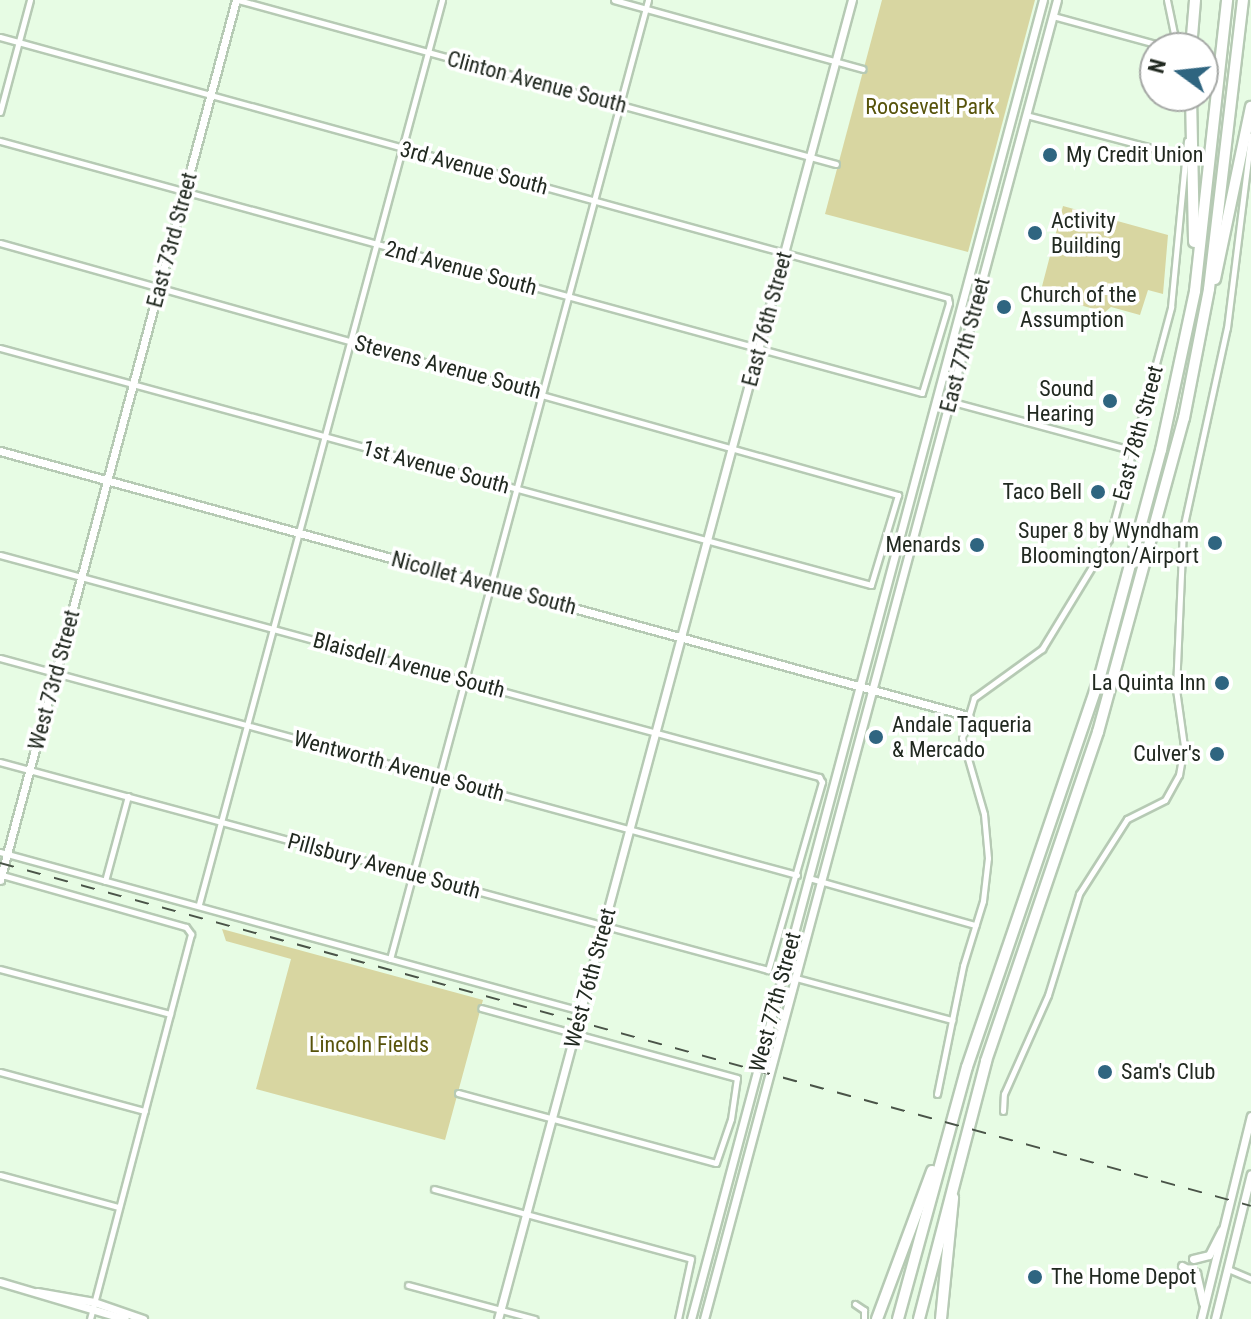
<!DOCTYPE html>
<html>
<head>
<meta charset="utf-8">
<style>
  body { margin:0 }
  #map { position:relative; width:1251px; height:1319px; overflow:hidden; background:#e7fce4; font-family:"Roboto Condensed",sans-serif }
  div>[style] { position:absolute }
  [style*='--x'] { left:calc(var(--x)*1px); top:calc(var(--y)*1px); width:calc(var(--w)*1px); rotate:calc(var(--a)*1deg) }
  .green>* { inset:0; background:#d8d6a1 }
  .roads { filter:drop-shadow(2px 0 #b6cab4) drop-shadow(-2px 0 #b6cab4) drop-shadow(0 2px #b6cab4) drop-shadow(0 -2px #b6cab4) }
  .street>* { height:5px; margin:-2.5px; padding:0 2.5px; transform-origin:2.5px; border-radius:2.5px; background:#fff }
  .secondary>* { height:7px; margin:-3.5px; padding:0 3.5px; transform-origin:3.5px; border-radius:3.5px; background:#fff }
  .highway>* { height:10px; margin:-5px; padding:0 5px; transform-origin:5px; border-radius:5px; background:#fff }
  .rail>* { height:2px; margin-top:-1px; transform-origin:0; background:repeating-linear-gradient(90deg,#4a5448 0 14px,transparent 0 28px) }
  .dots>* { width:22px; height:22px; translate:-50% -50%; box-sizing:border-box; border:4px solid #fff; border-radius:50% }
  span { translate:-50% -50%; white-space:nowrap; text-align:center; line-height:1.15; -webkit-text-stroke:7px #fff; paint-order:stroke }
  .street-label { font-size:22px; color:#212920 }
  .park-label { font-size:22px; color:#57530b }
  .poi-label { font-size:22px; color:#212920 }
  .left { translate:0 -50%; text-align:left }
  .right { translate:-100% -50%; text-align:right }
  .north { position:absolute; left:1139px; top:32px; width:80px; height:80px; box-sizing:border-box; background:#fff; border:2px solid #a6a9a6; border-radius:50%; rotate:285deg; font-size:22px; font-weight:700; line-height:32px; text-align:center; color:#212920 }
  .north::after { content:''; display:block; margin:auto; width:28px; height:36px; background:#2f6580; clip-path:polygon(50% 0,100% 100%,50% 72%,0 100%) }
</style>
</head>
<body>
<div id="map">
  <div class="green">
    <i style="clip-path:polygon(882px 0,1035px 0,968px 252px,825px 214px)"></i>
    <i style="clip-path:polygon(1063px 206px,1168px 235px,1163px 294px,1148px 290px,1140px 315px,1111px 307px,1105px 312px,1040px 294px)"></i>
    <i style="clip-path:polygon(222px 929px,483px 1000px,445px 1140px,256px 1089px,291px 959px,226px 941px)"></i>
  </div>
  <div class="roads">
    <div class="street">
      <i style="--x:238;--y:0;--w:620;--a:15.34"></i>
      <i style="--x:614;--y:0;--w:258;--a:15.5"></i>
      <i style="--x:1167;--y:0;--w:49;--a:78.2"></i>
      <i style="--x:1053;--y:16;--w:121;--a:15.3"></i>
      <i style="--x:0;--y:37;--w:983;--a:15.39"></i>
      <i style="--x:948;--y:298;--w:5;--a:79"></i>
      <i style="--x:949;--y:303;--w:94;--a:106.7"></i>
      <i style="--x:922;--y:393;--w:956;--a:-164.71"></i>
      <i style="--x:0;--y:112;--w:116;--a:-75"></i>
      <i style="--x:1026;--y:115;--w:165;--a:14.7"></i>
      <i style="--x:0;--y:243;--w:933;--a:15.68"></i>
      <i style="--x:898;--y:495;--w:94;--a:106.7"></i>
      <i style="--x:871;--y:585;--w:903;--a:-164.78"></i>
      <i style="--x:938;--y:398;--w:203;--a:15.1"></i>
      <i style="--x:0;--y:555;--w:849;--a:15.17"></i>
      <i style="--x:819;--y:777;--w:6;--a:59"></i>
      <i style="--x:822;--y:782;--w:196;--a:106"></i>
      <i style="--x:768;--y:970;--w:796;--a:-164.85"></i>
      <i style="--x:0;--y:658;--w:826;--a:15.23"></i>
      <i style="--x:0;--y:852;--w:602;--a:15.31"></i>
      <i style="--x:2;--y:875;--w:191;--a:15.8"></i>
      <i style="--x:186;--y:927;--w:9;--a:54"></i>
      <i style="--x:191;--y:934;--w:398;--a:104.7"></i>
      <i style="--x:809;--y:878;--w:173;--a:15.8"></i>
      <i style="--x:105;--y:881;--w:88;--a:-74.9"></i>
      <i style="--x:199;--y:904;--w:936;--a:-74.95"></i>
      <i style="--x:390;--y:959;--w:993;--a:-74.94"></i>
      <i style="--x:0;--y:969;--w:176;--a:14.8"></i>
      <i style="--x:796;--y:978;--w:162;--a:15.1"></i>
      <i style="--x:0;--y:1072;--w:150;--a:15.1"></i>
      <i style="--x:458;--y:1093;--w:267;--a:15.2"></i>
      <i style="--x:716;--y:1163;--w:46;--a:-71.2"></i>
      <i style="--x:731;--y:1119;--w:41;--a:-81.7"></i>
      <i style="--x:737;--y:1078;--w:265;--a:-164.7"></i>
      <i style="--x:937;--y:1094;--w:131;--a:-78.5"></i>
      <i style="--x:963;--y:966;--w:68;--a:-72.9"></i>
      <i style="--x:983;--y:901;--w:43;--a:-83.4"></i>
      <i style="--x:988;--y:858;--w:44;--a:-95.2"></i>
      <i style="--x:984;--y:814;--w:79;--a:-106.1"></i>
      <i style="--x:962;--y:738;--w:42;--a:-73.3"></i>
      <i style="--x:974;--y:698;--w:84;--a:-35.8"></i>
      <i style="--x:1042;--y:649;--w:129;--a:-58.7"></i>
      <i style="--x:1109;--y:539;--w:240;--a:-75"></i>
      <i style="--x:1171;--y:307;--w:167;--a:-84.5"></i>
      <i style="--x:1003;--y:1111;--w:17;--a:-87"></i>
      <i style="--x:1004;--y:1094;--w:108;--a:-66"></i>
      <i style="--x:1048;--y:995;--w:106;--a:-72.9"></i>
      <i style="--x:1079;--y:894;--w:89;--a:-57.4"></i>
      <i style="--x:1127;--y:819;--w:42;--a:-26.6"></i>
      <i style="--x:1165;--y:800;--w:29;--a:-61"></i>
      <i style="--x:1179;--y:775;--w:29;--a:-80"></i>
      <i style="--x:1184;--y:746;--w:58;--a:-98"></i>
      <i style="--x:1176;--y:689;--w:160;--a:-87.5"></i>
      <i style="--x:1183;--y:529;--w:206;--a:-77.7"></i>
      <i style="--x:1227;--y:328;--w:194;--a:-82.9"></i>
      <i style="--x:0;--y:1175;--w:123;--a:15.1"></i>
      <i style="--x:434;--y:1189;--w:266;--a:15.2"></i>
      <i style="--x:691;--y:1259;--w:61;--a:102.2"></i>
      <i style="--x:1228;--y:1269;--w:25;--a:23"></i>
      <i style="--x:408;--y:1285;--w:131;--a:15"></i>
      <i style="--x:855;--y:1304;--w:11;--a:34"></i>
      <i style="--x:864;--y:1310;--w:9;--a:90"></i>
    </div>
    <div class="secondary">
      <i style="--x:0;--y:451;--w:1004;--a:15.31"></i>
      <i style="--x:0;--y:880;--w:911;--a:-74.99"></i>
      <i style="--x:1193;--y:1259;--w:16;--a:-14"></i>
      <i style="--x:1209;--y:1255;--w:28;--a:-63"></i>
      <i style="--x:1182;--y:1266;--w:16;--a:27"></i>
      <i style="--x:1196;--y:1273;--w:31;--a:77"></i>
      <i style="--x:0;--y:1282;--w:130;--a:16.5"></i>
      <i style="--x:37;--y:1292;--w:58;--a:10"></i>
      <i style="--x:94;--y:1302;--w:52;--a:19.1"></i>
      <i style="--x:498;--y:1319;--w:1366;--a:-74.98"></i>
      <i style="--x:691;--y:1319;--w:1365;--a:-75.06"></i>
      <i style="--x:704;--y:1319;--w:1365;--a:-75.02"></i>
      <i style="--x:1201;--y:1319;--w:209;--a:-76.2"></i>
      <i style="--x:1215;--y:1319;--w:149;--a:-76.1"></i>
    </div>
    <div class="highway">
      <i style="--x:1191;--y:48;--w:48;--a:-85.2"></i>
      <i style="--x:1191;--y:96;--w:146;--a:88.8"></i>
      <i style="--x:1215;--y:279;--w:176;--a:-78.2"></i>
      <i style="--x:877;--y:1319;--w:158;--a:-69.6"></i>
      <i style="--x:898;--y:1319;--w:261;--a:-74.7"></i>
      <i style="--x:967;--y:1067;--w:413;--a:-71.2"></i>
      <i style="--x:1100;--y:676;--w:234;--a:-74.9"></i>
      <i style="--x:1161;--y:450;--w:163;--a:-77.9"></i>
      <i style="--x:1195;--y:291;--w:293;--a:-83.7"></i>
      <i style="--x:919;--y:1319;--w:267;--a:-75.4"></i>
      <i style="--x:986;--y:1061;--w:348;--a:-71.2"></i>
      <i style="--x:1098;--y:732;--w:326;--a:-74.7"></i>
      <i style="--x:1184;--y:418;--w:131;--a:-79"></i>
      <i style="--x:1209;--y:289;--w:291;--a:-83.3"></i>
      <i style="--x:941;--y:1319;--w:122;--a:-84.3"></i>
    </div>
  </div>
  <div class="rail">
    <i style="--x:0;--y:863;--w:1297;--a:15.33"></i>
  </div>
  <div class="dots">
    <i style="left:1050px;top:155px;background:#2f6580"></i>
    <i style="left:1035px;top:233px;background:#2f6580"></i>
    <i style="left:1004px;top:307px;background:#2f6580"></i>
    <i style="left:1110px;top:401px;background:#2f6580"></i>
    <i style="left:1098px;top:492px;background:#2f6580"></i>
    <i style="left:1215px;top:543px;background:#2f6580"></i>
    <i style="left:977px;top:545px;background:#2f6580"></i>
    <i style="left:1222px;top:683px;background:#2f6580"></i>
    <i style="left:876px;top:737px;background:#2f6580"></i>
    <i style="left:1217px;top:754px;background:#2f6580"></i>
    <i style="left:1105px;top:1072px;background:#2f6580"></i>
    <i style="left:1035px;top:1277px;background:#2f6580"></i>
  </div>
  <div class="street-label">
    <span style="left:537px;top:82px;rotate:15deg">Clinton Avenue South</span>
    <span style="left:474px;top:168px;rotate:15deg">3rd Avenue South</span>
    <span style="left:172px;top:240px;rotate:-75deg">East 73rd Street</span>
    <span style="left:461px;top:268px;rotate:15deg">2nd Avenue South</span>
    <span style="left:767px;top:319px;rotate:-75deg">East 76th Street</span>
    <span style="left:965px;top:345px;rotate:-75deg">East 77th Street</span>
    <span style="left:448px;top:367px;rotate:15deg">Stevens Avenue South</span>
    <span style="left:1138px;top:433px;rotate:-75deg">East 78th Street</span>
    <span style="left:436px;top:467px;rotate:15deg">1st Avenue South</span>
    <span style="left:484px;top:583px;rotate:15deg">Nicollet Avenue South</span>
    <span style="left:409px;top:665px;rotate:15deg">Blaisdell Avenue South</span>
    <span style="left:54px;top:680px;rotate:-75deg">West 73rd Street</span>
    <span style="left:399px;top:766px;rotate:15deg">Wentworth Avenue South</span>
    <span style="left:384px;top:866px;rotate:15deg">Pillsbury Avenue South</span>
    <span style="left:590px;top:978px;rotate:-75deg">West 76th Street</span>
    <span style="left:775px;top:1002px;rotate:-75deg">West 77th Street</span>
  </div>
  <div class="park-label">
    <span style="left:930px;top:107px">Roosevelt Park</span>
    <span style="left:369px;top:1045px">Lincoln Fields</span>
  </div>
  <div class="poi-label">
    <span class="left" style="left:1066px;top:155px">My Credit Union</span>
    <span class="left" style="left:1051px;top:233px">Activity<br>Building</span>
    <span class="left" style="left:1020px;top:307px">Church of the<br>Assumption</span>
    <span class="right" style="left:1094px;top:401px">Sound<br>Hearing</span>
    <span class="right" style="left:1082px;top:492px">Taco Bell</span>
    <span class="right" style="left:1199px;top:543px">Super 8 by Wyndham<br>Bloomington/Airport</span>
    <span class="right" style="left:961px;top:545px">Menards</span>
    <span class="right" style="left:1206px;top:683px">La Quinta Inn</span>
    <span class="left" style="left:892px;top:737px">Andale Taqueria<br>&amp; Mercado</span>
    <span class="right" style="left:1201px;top:754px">Culver's</span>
    <span class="left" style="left:1121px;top:1072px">Sam's Club</span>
    <span class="left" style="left:1051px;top:1277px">The Home Depot</span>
  </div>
  <div class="north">N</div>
</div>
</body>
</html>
